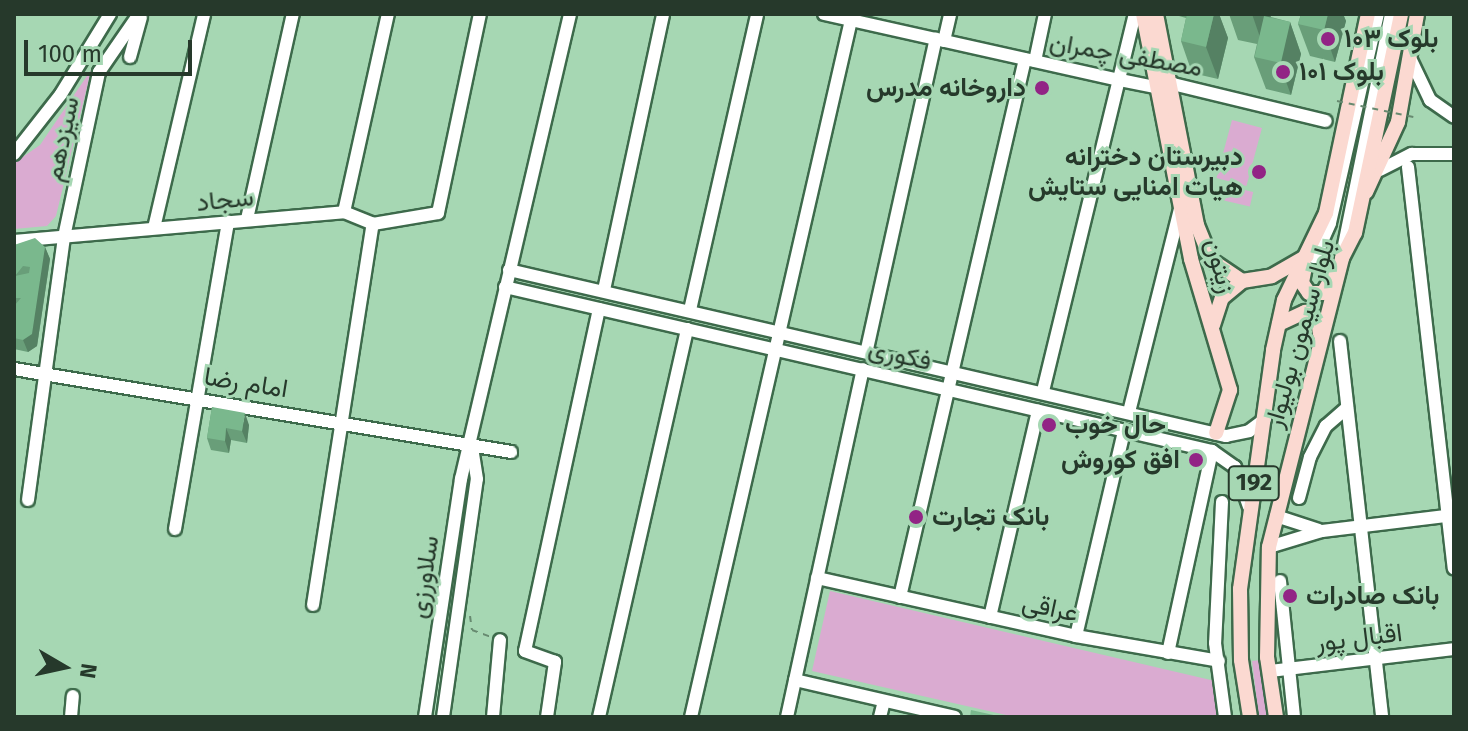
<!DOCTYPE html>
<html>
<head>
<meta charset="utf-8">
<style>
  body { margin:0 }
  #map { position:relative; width:1468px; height:731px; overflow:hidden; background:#a6d7b3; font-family:"Fira Sans",Vazirmatn,sans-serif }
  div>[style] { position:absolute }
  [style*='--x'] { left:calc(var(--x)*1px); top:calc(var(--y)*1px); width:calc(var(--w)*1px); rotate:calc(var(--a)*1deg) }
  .green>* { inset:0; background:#daabd1; transform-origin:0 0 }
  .path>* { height:2px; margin-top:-1px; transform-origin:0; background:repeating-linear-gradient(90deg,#678a70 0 6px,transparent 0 12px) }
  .roads { filter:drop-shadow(2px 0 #3d6a4b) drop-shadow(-2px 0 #3d6a4b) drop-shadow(0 2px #3d6a4b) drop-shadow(0 -2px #3d6a4b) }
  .minor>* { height:12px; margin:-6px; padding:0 6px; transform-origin:6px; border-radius:6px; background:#fff }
  .major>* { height:14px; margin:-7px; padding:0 7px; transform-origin:7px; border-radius:7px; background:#fbd9d1 }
  .path-bridge>* { height:2px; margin-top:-1px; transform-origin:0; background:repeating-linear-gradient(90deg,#678a70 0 6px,transparent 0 12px) }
  .wall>* { inset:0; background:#699e79 }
  .shaded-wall>* { inset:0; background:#558163 }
  .building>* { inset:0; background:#7ab88d; transform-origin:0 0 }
  .dots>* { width:22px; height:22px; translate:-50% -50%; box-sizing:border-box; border:4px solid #a6d7b3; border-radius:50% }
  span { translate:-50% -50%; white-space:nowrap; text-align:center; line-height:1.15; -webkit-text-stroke:6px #a6d7b3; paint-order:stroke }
  .shield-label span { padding:2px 6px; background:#a6d7b3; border:2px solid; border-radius:6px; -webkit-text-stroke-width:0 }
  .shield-label { font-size:24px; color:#26392b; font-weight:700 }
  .poi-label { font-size:26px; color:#26392b; font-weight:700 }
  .left { translate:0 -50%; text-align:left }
  .right { translate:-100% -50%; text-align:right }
  .street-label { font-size:26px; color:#26392b }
  .frame { position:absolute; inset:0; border:16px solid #26392b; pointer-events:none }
  .north { position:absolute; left:24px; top:627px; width:80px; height:80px; -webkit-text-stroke:6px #a6d7b3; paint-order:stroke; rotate:99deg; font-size:22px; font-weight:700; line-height:32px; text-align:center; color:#26392b }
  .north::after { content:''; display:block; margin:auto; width:28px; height:36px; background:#26392b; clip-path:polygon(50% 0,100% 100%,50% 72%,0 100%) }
  .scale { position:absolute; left:24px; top:40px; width:168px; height:36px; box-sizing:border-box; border:4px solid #26392b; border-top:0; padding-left:10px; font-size:24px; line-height:28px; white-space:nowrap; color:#26392b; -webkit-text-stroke:6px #a6d7b3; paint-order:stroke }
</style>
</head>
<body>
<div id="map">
  <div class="green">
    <i style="clip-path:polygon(91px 70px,56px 216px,47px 226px,14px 229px,14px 163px,40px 145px)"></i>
    <i style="left:1232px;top:120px;width:31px;height:60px;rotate:15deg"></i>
    <i style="left:1223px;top:185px;width:31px;height:15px;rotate:13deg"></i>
    <i style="clip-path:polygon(830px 591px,1215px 681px,1219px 686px,1218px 717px,1015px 717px,812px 671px)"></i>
    <i style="left:1261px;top:660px;width:57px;height:9px;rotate:83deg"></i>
  </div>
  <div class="path">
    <i style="--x:470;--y:616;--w:14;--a:82"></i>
    <i style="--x:472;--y:630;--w:20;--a:20"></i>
  </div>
  <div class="roads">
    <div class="minor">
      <i style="--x:824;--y:14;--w:303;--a:12.6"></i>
      <i style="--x:1120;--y:80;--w:41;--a:11.3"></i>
      <i style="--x:1160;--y:88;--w:14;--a:-17"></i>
      <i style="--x:1173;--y:84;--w:157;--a:13.6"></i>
      <i style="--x:944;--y:41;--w:28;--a:-77"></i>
      <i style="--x:130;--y:57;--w:41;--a:-74.6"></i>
      <i style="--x:1410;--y:58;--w:47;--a:64.5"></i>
      <i style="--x:1430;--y:100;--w:29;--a:35"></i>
      <i style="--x:1035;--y:61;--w:48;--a:-78"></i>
      <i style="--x:14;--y:154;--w:76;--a:-51.9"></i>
      <i style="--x:61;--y:94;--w:94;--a:-58.5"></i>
      <i style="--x:1408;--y:167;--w:404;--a:83.5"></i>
      <i style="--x:1380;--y:170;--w:36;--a:-27"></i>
      <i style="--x:1412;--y:154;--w:42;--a:0"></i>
      <i style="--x:344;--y:212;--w:203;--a:-77.5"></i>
      <i style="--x:247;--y:219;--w:210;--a:-77.4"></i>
      <i style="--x:154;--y:228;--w:220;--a:-76.8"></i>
      <i style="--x:14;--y:241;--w:331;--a:-5"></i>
      <i style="--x:344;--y:212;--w:31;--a:22"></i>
      <i style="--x:373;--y:224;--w:66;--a:-9.6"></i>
      <i style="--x:438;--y:213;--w:203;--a:-78.1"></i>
      <i style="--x:1342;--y:255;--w:246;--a:-78.5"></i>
      <i style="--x:1307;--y:256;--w:8;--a:7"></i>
      <i style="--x:1315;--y:257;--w:37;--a:-66"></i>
      <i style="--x:1330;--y:223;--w:214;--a:-77.1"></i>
      <i style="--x:509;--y:270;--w:736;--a:13.04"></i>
      <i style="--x:1226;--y:436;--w:24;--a:-12"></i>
      <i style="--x:1249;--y:431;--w:20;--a:-37"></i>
      <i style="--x:505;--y:287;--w:726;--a:13.06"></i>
      <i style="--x:1212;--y:451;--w:28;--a:35"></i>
      <i style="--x:1235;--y:467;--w:42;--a:70.7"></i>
      <i style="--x:604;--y:290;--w:282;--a:-77.9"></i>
      <i style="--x:690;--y:310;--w:303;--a:-77.2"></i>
      <i style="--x:1340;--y:341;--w:378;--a:83.6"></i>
      <i style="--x:867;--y:349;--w:318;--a:-77.5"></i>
      <i style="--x:14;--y:369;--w:504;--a:9.48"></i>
      <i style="--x:1043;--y:391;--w:388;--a:-76.3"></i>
      <i style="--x:1129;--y:412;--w:209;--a:-75.9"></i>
      <i style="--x:1299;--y:498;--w:42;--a:-75"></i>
      <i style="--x:1310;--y:457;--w:35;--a:-63"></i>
      <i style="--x:1326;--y:426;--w:28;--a:-41"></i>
      <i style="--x:28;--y:500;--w:265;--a:-82.2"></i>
      <i style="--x:64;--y:237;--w:169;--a:-78"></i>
      <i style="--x:99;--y:72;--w:70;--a:-55.4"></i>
      <i style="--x:1222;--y:502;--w:141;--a:92.8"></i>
      <i style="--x:1215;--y:643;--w:75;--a:82.3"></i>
      <i style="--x:1276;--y:516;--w:45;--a:18"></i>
      <i style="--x:175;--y:529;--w:312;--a:-80.2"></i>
      <i style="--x:1269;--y:547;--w:55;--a:-16.8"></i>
      <i style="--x:1322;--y:531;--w:133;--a:-6.9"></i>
      <i style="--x:817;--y:578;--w:265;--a:12.6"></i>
      <i style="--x:1076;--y:636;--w:145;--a:9.9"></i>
      <i style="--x:1280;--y:581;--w:137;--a:84.1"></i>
      <i style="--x:900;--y:597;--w:552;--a:-76.92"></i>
      <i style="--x:313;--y:605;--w:386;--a:-81.1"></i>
      <i style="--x:990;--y:617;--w:212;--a:-76.9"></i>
      <i style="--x:1076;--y:636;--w:211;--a:-76.8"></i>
      <i style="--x:1168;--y:653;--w:207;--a:-77.7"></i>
      <i style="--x:1270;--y:671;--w:185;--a:-6.8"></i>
      <i style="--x:795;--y:680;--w:164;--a:13"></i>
      <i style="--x:71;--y:717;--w:21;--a:-85"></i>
      <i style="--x:425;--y:717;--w:241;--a:-81.4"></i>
      <i style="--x:461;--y:479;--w:478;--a:-76.8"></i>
      <i style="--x:443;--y:717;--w:240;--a:-81.9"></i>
      <i style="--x:477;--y:479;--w:32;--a:-99"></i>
      <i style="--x:493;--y:717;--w:77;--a:-84.8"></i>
      <i style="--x:547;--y:717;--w:56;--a:-81.7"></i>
      <i style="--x:555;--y:662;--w:32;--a:-160"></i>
      <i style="--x:525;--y:651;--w:350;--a:-77.8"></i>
      <i style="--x:599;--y:717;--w:398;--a:-77.2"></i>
      <i style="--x:691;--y:717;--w:715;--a:-77.07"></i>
      <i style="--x:787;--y:717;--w:356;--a:-77.7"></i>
      <i style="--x:880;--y:717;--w:16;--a:-76"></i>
    </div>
    <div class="major">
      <i style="--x:1143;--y:14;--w:250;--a:78.9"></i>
      <i style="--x:1191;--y:259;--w:137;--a:73.4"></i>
      <i style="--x:1230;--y:390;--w:45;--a:108"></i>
      <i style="--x:1156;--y:14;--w:215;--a:79"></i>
      <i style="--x:1197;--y:225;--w:38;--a:68"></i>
      <i style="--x:1211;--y:260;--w:37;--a:34"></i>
      <i style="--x:1242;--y:281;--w:30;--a:-9"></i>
      <i style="--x:1272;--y:276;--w:40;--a:-29.7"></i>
      <i style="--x:1366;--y:192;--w:77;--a:-65.4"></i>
      <i style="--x:1398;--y:122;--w:110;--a:-80"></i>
      <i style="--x:1305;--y:267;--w:16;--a:101"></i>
      <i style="--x:1302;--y:283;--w:12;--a:55"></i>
      <i style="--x:1309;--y:293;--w:14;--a:0"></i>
      <i style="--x:1323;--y:293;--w:20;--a:-60"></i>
      <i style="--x:1279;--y:324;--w:29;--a:-25"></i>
      <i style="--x:1305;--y:312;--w:15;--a:32"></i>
      <i style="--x:1318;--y:320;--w:14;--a:82"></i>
      <i style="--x:1213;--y:325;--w:28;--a:-72"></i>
      <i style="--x:1222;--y:298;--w:26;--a:-40"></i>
      <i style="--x:1250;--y:717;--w:58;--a:-99"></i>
      <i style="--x:1241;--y:660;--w:71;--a:-90.8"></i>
      <i style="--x:1240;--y:589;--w:241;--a:-82.1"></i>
      <i style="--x:1273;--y:350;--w:51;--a:-77.6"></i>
      <i style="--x:1284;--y:300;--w:97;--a:-64.2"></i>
      <i style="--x:1326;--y:213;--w:203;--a:-78.1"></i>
      <i style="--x:1276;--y:717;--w:61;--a:-98.5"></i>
      <i style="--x:1267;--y:657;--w:110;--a:-89"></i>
      <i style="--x:1269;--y:547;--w:298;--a:-75.8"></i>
      <i style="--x:1342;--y:258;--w:28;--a:-63"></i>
      <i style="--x:1355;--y:233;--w:224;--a:-78.1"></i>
    </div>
  </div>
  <div class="path-bridge">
    <i style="--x:1337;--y:101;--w:78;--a:11.9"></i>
  </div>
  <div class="wall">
    <i style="clip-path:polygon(1172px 14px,1219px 14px,1228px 38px,1218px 79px,1192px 73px,1181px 41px,1186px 18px)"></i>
    <i style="clip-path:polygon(1229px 14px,1271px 14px,1271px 17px,1290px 22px,1301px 54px,1291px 95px,1266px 89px,1254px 57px,1257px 44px,1238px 40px)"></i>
    <i style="clip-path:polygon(1301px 14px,1343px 14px,1346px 21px,1335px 62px,1310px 56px,1298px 24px)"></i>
    <i style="clip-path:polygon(14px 245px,45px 247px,50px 259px,37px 346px,28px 352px,14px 349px)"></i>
    <i style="clip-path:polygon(212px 407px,249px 425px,247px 443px,231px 440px,229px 453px,211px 450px,207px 438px)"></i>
  </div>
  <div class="shaded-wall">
    <i style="clip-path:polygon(1214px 14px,1219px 14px,1228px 38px,1218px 79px,1206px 47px)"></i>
    <i style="clip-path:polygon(1252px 14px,1271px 14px,1263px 46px)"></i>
    <i style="clip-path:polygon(1328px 14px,1343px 14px,1346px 21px,1335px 62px,1324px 30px)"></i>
    <i style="clip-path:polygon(1290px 22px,1301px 54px,1291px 95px,1279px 63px)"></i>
    <i style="clip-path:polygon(45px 247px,50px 259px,37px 346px,28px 352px,23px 340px)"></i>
    <i style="clip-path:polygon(245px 413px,249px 425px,247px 443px,242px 431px)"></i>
    <i style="clip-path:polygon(226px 428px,231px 440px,229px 453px,225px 441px)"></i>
  </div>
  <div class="building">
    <i style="clip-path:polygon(1187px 14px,1214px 14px,1206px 47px,1181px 41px)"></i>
    <i style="clip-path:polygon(1301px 14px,1328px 14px,1324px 30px,1298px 24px)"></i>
    <i style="left:1264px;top:16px;width:27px;height:42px;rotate:13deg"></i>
    <i style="clip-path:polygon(evenodd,35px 238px,45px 247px,32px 334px,23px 340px,14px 338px,14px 306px,21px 298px,14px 298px,14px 245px,35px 238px,23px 266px,30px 267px,29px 273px,15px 276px,23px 266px)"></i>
    <i style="clip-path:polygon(212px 407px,245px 413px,242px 431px,226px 428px,225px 441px,207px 438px)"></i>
    <i style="clip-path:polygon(971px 710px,998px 716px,998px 717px,970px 717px)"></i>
  </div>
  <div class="dots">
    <i style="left:1328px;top:39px;background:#922485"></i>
    <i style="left:1283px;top:72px;background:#922485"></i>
    <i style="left:1042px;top:88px;background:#922485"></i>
    <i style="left:1259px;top:172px;background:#922485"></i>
    <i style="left:1049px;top:425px;background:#922485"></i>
    <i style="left:1196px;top:460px;background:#922485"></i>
    <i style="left:916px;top:517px;background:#922485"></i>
    <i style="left:1290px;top:596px;background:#922485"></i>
  </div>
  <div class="shield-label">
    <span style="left:1254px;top:483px">192</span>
  </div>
  <div class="poi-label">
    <span class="left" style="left:1344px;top:39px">بلوک ۱۰۳</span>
    <span class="left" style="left:1299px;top:72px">بلوک ۱۰۱</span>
    <span class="right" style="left:1026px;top:88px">داروخانه مدرس</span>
    <span class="right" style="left:1243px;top:172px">دبیرستان دخترانه<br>هیات امنایی ستایش</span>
    <span class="left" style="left:1065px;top:425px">حال خوب</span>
    <span class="right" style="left:1180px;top:460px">افق کوروش</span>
    <span class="left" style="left:932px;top:517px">بانک تجارت</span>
    <span class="left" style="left:1306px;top:596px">بانک صادرات</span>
  </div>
  <div class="street-label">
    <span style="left:1126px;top:55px;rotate:10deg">مصطفی چمران</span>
    <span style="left:62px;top:139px;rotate:-78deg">سیزدهم</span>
    <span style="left:225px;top:200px;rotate:-6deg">سجاد</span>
    <span style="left:1220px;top:266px;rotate:75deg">زیتون</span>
    <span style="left:1300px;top:334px;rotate:-74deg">بلوار سیمون بولیوار</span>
    <span style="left:900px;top:355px;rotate:13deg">فکوری</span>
    <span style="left:246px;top:383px;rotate:9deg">امام رضا</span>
    <span style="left:424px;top:577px;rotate:-81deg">سلاورزی</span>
    <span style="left:1050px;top:608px;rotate:12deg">عراقی</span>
    <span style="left:1359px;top:638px;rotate:-7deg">اقبال پور</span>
  </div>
  <div class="frame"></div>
  <div class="north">N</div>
  <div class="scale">100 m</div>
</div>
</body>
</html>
